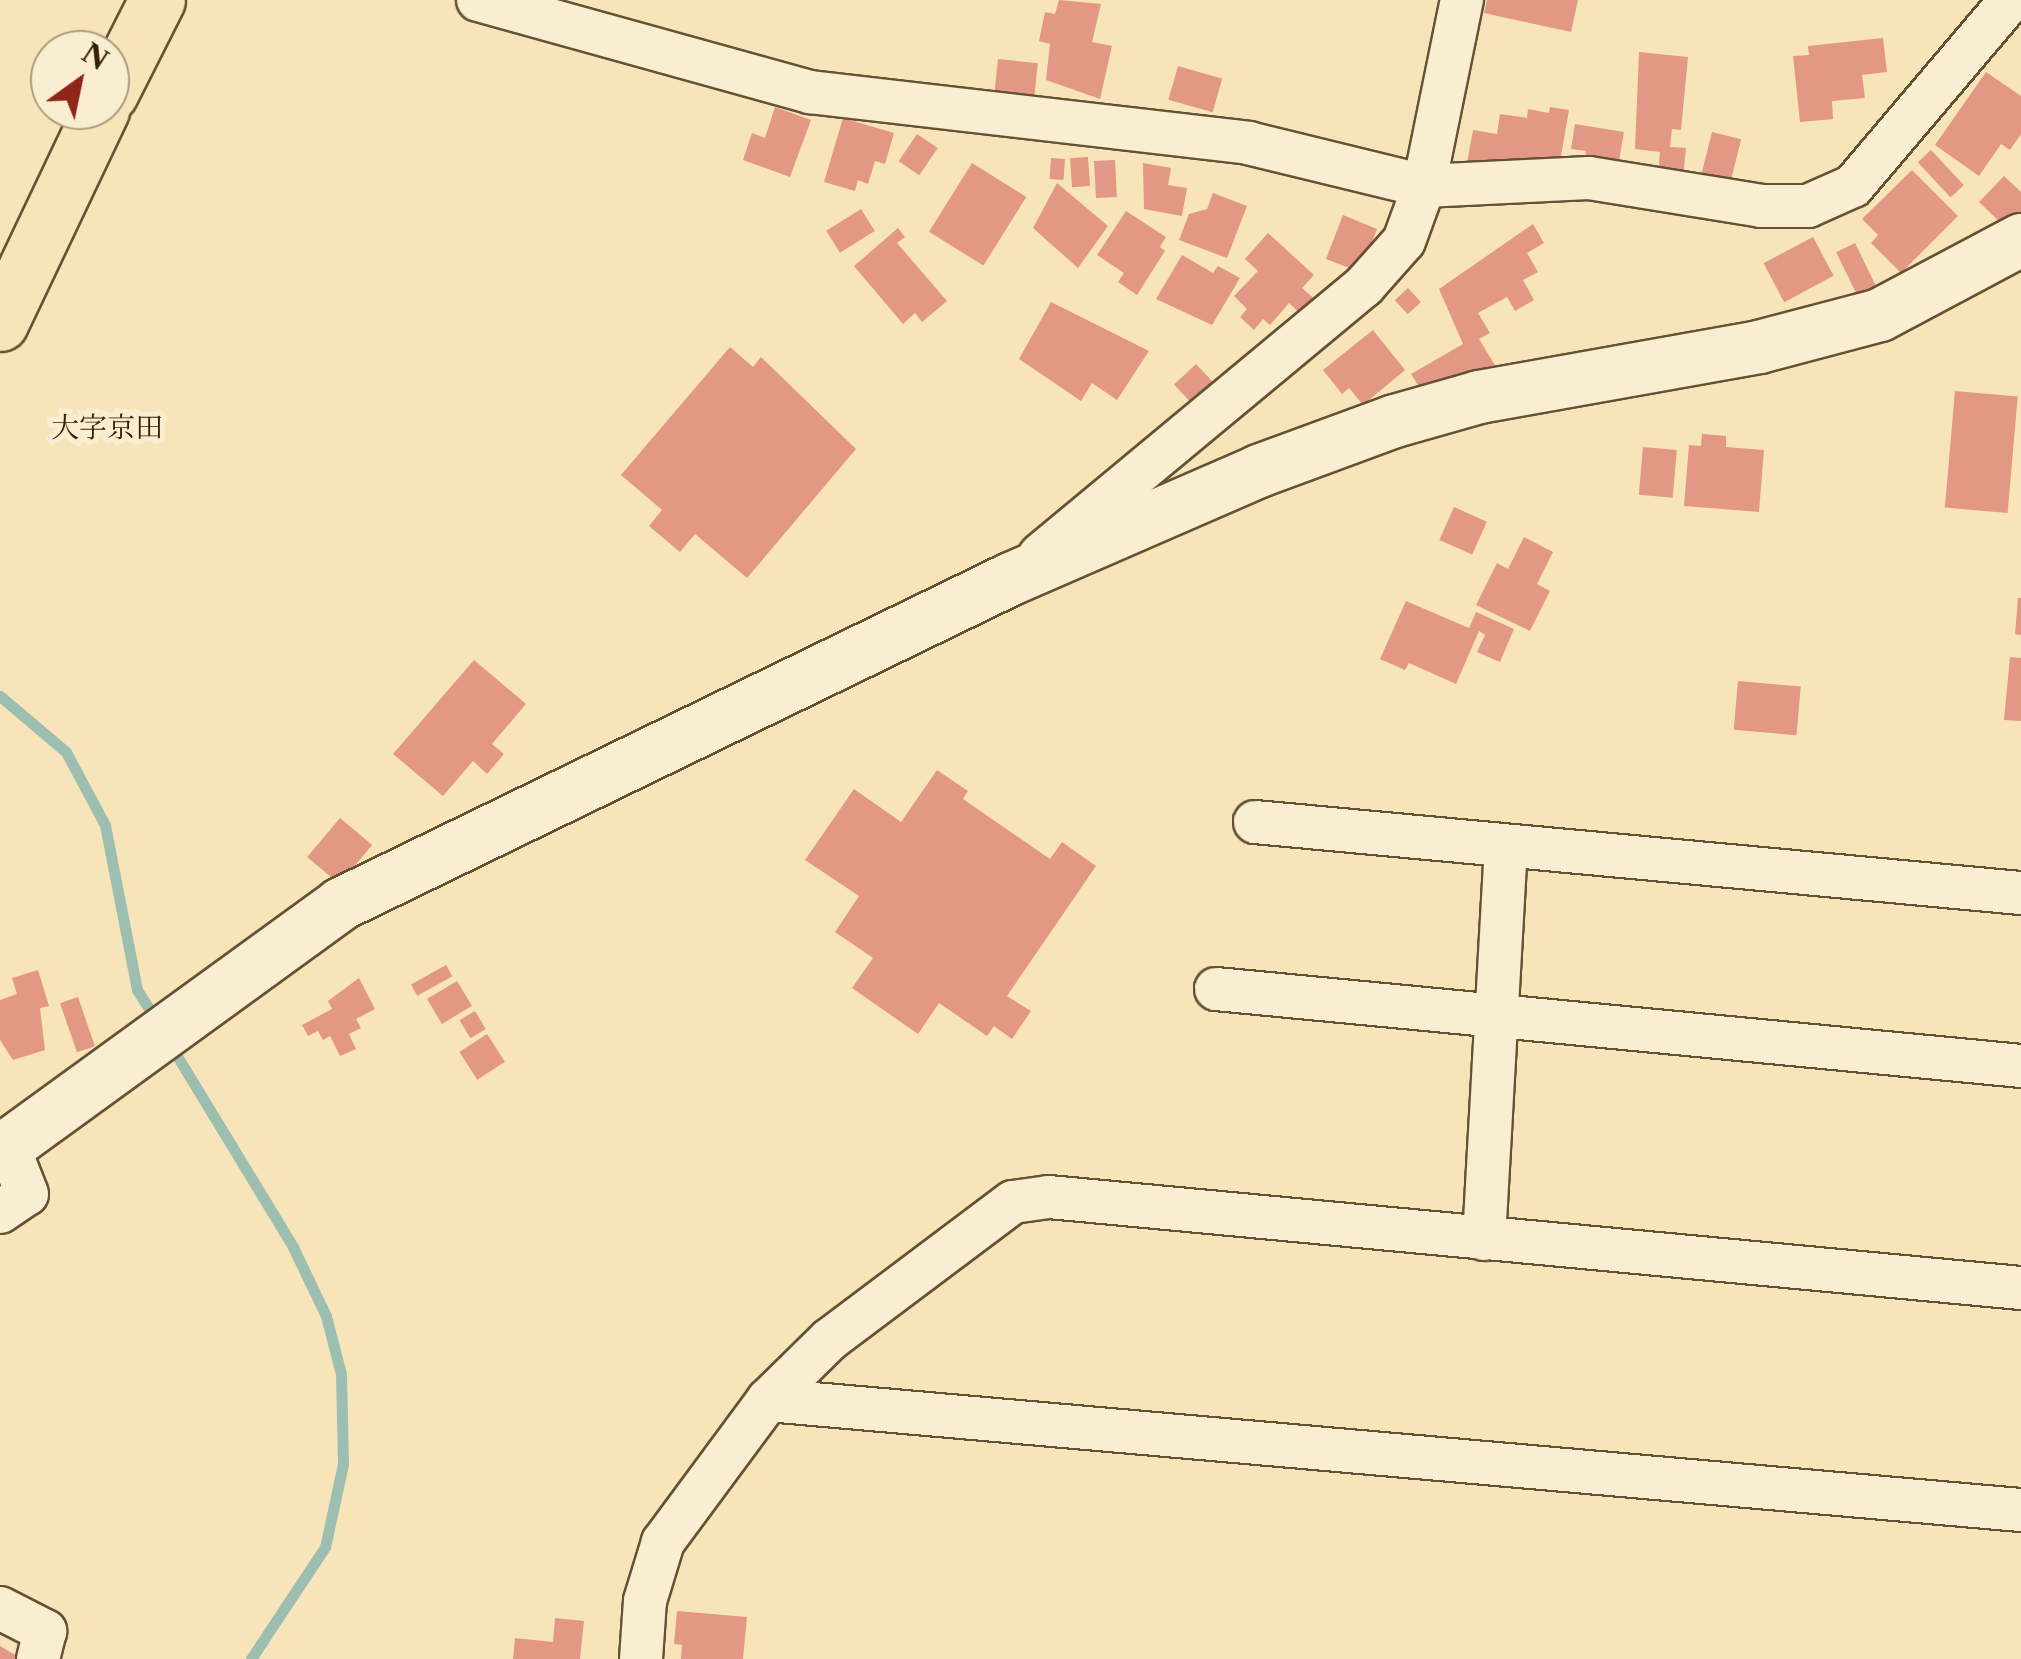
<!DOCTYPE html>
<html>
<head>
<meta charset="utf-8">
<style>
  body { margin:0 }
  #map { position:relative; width:2021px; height:1659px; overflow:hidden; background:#f7e5b9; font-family:"Libre Caslon Text","Noto Serif JP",serif }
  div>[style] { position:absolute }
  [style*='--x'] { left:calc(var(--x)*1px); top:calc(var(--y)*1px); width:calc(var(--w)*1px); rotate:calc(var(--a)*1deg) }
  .stream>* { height:11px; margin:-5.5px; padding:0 5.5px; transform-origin:5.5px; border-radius:5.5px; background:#9dbfb2 }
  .building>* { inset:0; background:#e39785; transform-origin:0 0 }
  .roads { filter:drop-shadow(2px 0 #665134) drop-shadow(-2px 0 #665134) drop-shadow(0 2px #665134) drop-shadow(0 -2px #665134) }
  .minor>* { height:42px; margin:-21px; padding:0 21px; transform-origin:21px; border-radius:21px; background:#faeed2 }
  .tertiary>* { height:52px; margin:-26px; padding:0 26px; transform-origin:26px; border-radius:26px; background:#faeed2 }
  .primary>* { height:55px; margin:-27.5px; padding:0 27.5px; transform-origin:27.5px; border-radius:27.5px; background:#f7e5b9 }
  span { translate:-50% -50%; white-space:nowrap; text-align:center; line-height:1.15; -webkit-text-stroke:10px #faeed2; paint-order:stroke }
  .neighbourhood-label { font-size:28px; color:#352007 }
  .north { position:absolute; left:30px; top:30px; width:100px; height:100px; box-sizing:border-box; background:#faeed2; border:2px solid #ab9c81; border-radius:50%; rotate:33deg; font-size:28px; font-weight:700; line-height:40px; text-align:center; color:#352007 }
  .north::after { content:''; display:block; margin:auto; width:35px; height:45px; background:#8f2418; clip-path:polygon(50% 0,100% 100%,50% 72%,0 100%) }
</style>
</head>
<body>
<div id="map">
  <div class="stream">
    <i style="--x:0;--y:696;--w:87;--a:40.3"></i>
    <i style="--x:66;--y:752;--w:83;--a:61.9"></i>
    <i style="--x:105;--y:825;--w:168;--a:79"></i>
    <i style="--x:137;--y:990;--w:37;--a:57"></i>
    <i style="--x:171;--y:1046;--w:235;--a:58.7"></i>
    <i style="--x:293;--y:1247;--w:76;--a:64.4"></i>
    <i style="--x:326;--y:1316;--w:60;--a:75.5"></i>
    <i style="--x:341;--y:1374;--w:90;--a:88.7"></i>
    <i style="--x:343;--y:1464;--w:85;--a:102.2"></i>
    <i style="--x:325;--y:1547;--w:134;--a:123.5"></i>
  </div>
  <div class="building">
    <i style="clip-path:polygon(1059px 0,1101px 4px,1092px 42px,1112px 46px,1100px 99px,1046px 80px,1050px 44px,1039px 41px,1045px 12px,1055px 14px)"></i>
    <i style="clip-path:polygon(1487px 0,1578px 0,1571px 32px,1484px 13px)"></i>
    <i style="clip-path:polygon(1883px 38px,1887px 72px,1862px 75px,1865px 98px,1832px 101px,1833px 119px,1800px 122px,1793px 56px,1809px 55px,1808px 46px)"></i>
    <i style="clip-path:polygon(1639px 52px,1688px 57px,1681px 130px,1672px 129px,1670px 147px,1686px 148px,1683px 178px,1658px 176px,1660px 152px,1635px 149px)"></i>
    <i style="left:998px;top:59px;width:40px;height:40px;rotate:6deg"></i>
    <i style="left:1178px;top:66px;width:46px;height:35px;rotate:16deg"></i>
    <i style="clip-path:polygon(1986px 72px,2021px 96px,2021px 134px,2010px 150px,2001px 144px,1979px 176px,1935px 145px)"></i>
    <i style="clip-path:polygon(775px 107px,811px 120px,790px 177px,743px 160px,752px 133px,765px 138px)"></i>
    <i style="clip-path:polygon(1550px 107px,1569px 110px,1557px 179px,1467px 163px,1473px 130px,1497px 134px,1500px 114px,1527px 118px,1528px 109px,1549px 113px)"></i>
    <i style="clip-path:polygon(843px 118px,894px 133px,885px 164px,875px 161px,868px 184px,858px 180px,855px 191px,824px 182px)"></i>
    <i style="clip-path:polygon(1575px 124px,1624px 132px,1616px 178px,1583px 172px,1586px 151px,1571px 149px)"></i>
    <i style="left:1712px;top:132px;width:30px;height:57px;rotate:14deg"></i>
    <i style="left:917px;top:134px;width:25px;height:33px;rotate:34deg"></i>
    <i style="left:1931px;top:150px;width:48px;height:18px;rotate:47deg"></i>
    <i style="left:1088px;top:157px;width:29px;height:18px;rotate:86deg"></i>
    <i style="left:1051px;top:158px;width:14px;height:21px;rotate:4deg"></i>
    <i style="left:1115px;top:160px;width:37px;height:21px;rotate:87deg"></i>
    <i style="left:972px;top:163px;width:64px;height:81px;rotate:32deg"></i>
    <i style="clip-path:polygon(1143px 163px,1171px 168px,1168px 185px,1187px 188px,1182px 216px,1144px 209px)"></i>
    <i style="clip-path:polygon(1912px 170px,1958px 216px,1901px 273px,1871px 243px,1878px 235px,1862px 219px)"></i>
    <i style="clip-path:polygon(2004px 176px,2021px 192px,2021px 212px,2006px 228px,1979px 202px)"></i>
    <i style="clip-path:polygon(1057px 183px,1108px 226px,1078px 268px,1033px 228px)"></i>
    <i style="clip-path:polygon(1213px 193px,1247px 206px,1227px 258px,1179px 240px,1189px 214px,1207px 209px)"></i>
    <i style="left:861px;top:209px;width:26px;height:41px;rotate:58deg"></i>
    <i style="clip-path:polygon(1126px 211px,1166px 237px,1160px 247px,1165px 251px,1137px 295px,1118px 282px,1124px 273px,1097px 255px)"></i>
    <i style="clip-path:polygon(1343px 215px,1377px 229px,1364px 263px,1355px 260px,1352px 269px,1326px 259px)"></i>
    <i style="clip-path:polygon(1533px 224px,1544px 243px,1527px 253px,1538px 272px,1523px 280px,1534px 300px,1515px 311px,1507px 297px,1478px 313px,1490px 333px,1479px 339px,1504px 380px,1423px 393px,1411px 374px,1463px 344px,1439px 289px)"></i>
    <i style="clip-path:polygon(898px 228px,905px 237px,897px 243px,947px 301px,922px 322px,915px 313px,903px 324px,854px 266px)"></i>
    <i style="clip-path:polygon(1268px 233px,1314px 275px,1302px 288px,1319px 303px,1305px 318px,1289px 303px,1270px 325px,1263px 319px,1254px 330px,1240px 317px,1247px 309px,1234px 296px,1258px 271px,1245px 259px)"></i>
    <i style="left:1813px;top:237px;width:44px;height:56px;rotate:62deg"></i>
    <i style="left:1855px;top:243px;width:53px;height:21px;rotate:64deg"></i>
    <i style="clip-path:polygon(1182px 255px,1213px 273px,1218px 266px,1240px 278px,1212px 325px,1156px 299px)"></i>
    <i style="left:1408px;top:288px;width:19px;height:18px;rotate:47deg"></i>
    <i style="clip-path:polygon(1051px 302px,1149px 351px,1117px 400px,1092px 383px,1081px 401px,1019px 359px)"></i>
    <i style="clip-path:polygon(1373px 330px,1405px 370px,1363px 405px,1349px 388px,1342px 394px,1323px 370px)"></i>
    <i style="clip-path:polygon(730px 347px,753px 367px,761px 357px,856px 449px,747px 578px,695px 534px,680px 552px,649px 526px,662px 510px,621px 475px)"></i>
    <i style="left:1196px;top:364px;width:35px;height:30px;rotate:47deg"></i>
    <i style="left:1955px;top:391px;width:63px;height:117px;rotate:5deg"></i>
    <i style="clip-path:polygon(1702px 434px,1726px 436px,1726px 447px,1764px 450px,1759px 512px,1684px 506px,1689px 445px,1701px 446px)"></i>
    <i style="left:1643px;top:447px;width:34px;height:48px;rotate:5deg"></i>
    <i style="left:1454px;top:507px;width:36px;height:36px;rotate:24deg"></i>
    <i style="clip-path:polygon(1524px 537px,1553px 552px,1537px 584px,1550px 591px,1530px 631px,1476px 605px,1497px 563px,1508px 569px)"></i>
    <i style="clip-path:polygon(2018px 598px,2021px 598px,2021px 635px,2015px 634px)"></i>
    <i style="clip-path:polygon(1406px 601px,1469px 628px,1476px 612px,1514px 629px,1500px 662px,1477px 652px,1485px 635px,1479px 631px,1456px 684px,1409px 663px,1405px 670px,1380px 659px)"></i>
    <i style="clip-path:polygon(2010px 657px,2021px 658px,2021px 721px,2004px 720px)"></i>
    <i style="clip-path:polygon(474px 660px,526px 704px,492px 744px,504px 754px,487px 774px,473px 761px,443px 796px,393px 754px)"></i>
    <i style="left:1738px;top:681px;width:63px;height:49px;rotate:5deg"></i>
    <i style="clip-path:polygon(937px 770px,968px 791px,963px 799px,1050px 859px,1062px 842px,1096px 866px,1007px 996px,1031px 1011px,1012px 1039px,994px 1026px,987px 1036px,939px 1003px,918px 1034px,852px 988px,873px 958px,835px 932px,859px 896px,805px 860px,854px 789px,901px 822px)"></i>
    <i style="left:340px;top:818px;width:42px;height:51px;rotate:40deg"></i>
    <i style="left:446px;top:965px;width:13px;height:40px;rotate:61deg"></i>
    <i style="clip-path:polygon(38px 970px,49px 1006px,40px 1008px,45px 1050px,13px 1060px,0 1040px,0 1000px,17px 994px,12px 978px)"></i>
    <i style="clip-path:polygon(359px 978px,375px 1009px,356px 1019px,361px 1028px,349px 1034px,356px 1049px,340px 1056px,330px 1036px,323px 1040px,318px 1031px,308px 1036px,302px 1025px,332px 1009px,328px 1001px)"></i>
    <i style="left:457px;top:981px;width:29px;height:35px;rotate:59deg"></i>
    <i style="left:78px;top:997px;width:52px;height:19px;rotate:71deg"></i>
    <i style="left:475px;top:1011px;width:21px;height:18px;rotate:59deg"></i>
    <i style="left:487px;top:1034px;width:33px;height:33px;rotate:57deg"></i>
    <i style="clip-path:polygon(677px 1611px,747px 1617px,743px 1659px,681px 1659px,682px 1645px,674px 1644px)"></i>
    <i style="clip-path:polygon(555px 1618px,584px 1621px,580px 1659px,513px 1659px,515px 1638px,553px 1642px)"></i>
    <i style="clip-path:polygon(0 1646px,22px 1659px,0 1659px)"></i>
  </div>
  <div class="roads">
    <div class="minor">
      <i style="--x:478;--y:0;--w:345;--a:15.5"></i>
      <i style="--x:810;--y:92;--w:441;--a:6.6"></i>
      <i style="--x:1248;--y:143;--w:181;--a:13.7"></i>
      <i style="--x:1424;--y:186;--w:165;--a:-2.8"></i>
      <i style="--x:1589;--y:178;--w:174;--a:9.2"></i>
      <i style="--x:1761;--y:206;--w:47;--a:0"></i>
      <i style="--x:1808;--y:206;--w:49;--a:-24"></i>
      <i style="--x:1853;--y:186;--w:244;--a:-49.7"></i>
      <i style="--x:1040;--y:555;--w:421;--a:-39.7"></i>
      <i style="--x:1364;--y:286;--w:60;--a:-48.4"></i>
      <i style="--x:1404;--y:241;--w:59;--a:-70"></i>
      <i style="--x:1424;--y:186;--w:190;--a:-78.5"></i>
      <i style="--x:1255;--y:822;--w:769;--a:5.3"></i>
      <i style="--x:1216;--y:989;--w:809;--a:5.46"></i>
      <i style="--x:0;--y:1212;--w:32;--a:-34"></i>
      <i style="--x:27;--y:1194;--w:49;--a:-111.4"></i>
      <i style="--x:1484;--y:1239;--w:391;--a:-86.8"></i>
      <i style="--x:768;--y:1400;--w:1258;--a:5.02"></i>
      <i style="--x:0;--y:1608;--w:51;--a:27.1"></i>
      <i style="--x:45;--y:1631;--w:29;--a:104"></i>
      <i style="--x:641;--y:1659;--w:58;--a:-86.1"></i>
      <i style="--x:645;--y:1601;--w:62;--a:-73"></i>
      <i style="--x:663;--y:1542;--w:177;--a:-53.5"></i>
      <i style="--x:768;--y:1400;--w:86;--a:-44.5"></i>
      <i style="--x:829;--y:1340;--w:230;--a:-36.9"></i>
      <i style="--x:1013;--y:1202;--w:36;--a:-8"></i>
      <i style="--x:1049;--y:1197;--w:976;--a:5.35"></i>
    </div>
    <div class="tertiary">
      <i style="--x:0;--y:1152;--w:422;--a:-36"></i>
      <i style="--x:341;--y:904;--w:745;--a:-25.88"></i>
      <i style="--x:1011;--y:579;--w:270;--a:-23.5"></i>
      <i style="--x:1259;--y:471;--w:145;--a:-20.2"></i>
      <i style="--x:1395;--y:421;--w:87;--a:-15.9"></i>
      <i style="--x:1479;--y:397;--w:284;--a:-10.1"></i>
      <i style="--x:1759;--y:347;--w:125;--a:-14.8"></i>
      <i style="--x:1880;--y:315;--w:160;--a:-28"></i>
    </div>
    <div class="primary">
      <i style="--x:110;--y:93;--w:104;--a:-63.2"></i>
      <i style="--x:0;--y:323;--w:236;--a:-64.6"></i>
    </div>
  </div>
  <div class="neighbourhood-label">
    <span style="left:107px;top:427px">大字京田</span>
  </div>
  <div class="north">N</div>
</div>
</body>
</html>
